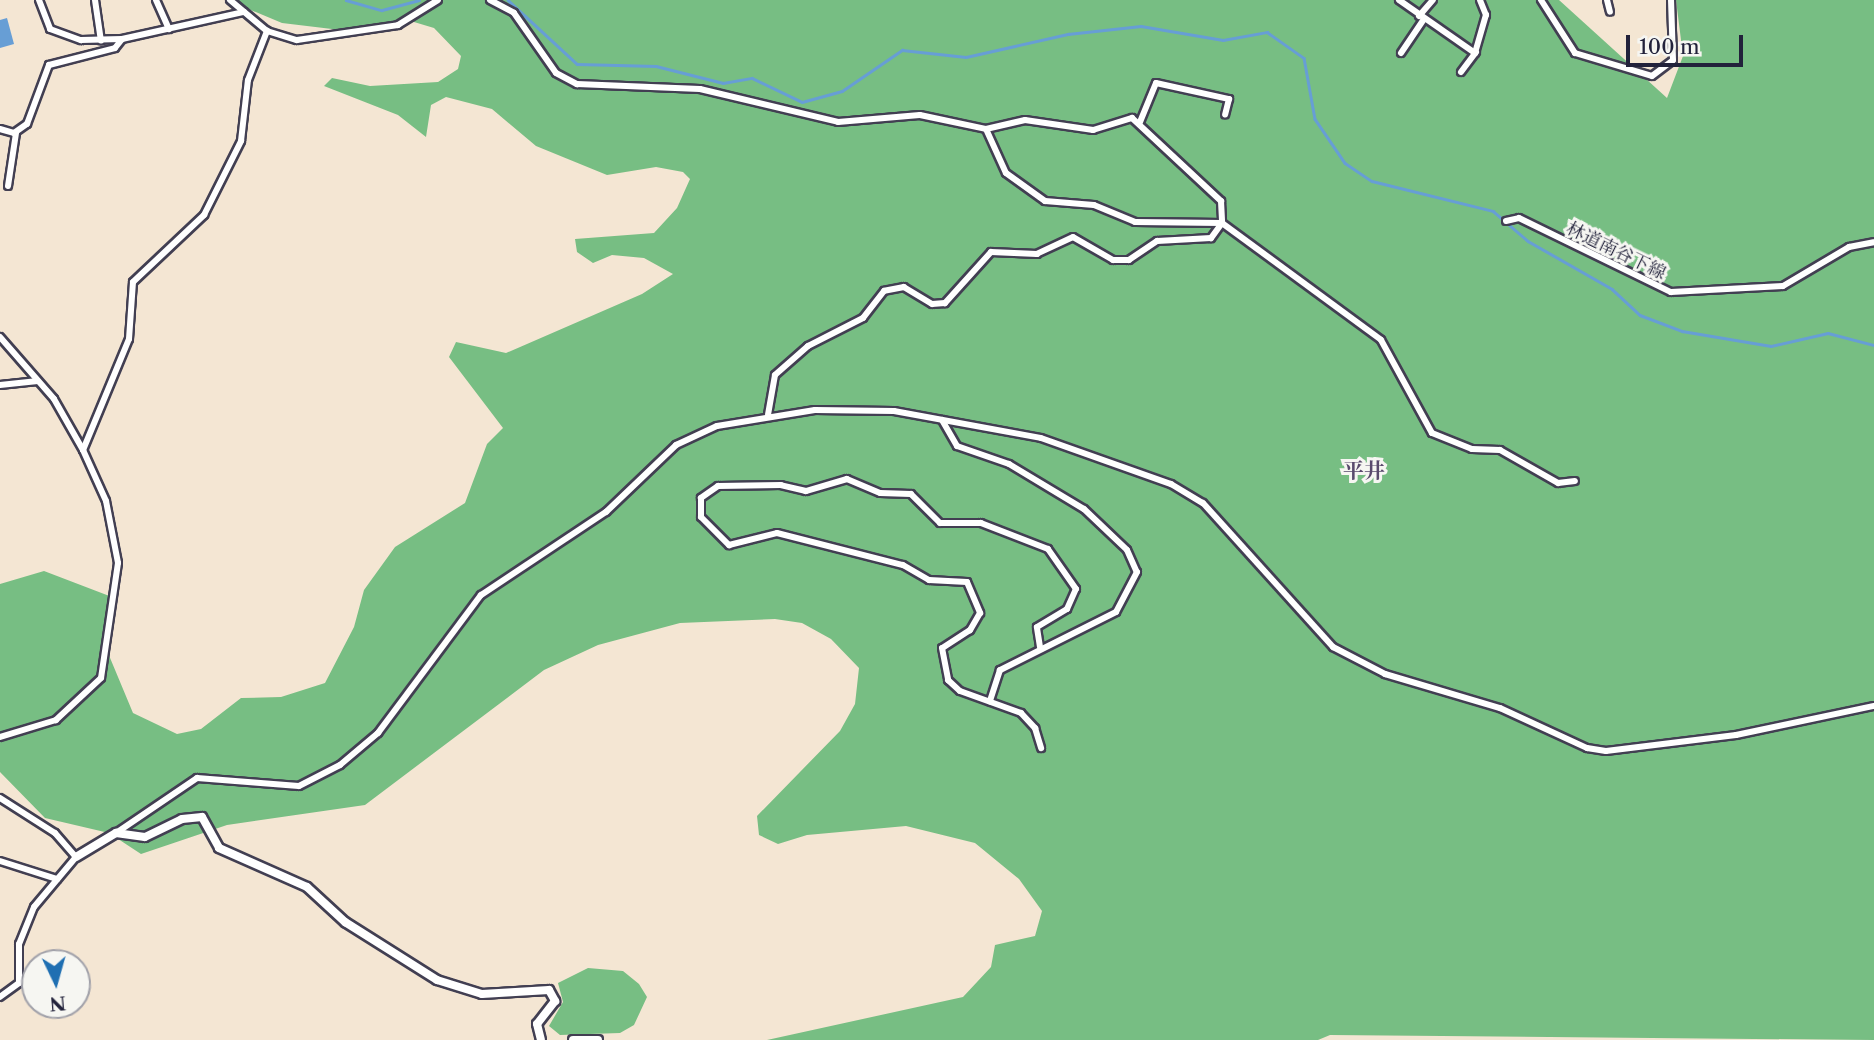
<!DOCTYPE html>
<html>
<head>
<meta charset="utf-8">
<style>
  body { margin:0 }
  #map { position:relative; width:1874px; height:1040px; overflow:hidden; background:#f4e6d3; font-family:"Libre Caslon Text","Noto Serif JP",serif }
  div>[style] { position:absolute }
  [style*='--x'] { left:calc(var(--x)*1px); top:calc(var(--y)*1px); width:calc(var(--w)*1px); rotate:calc(var(--a)*1deg) }
  .forest>* { inset:0; background:#77be83 }
  .water>* { inset:0; background:#679ed5 }
  .stream>* { height:2.5px; margin:-1.25px; padding:0 1.25px; transform-origin:1.25px; border-radius:1.25px; background:#679ed5 }
  .roads { filter:drop-shadow(2px 0 #423f52) drop-shadow(-2px 0 #423f52) drop-shadow(0 2px #423f52) drop-shadow(0 -2px #423f52) }
  .minor>* { height:6px; margin:-3px; padding:0 3px; transform-origin:3px; border-radius:3px; background:#fff }
  .tertiary>* { height:8px; margin:-4px; padding:0 4px; transform-origin:4px; border-radius:4px; background:#fff }
  span { translate:-50% -50%; white-space:nowrap; text-align:center; line-height:1.15; -webkit-text-stroke:6px #f6f6f2; paint-order:stroke }
  .street-label { font-size:18px; color:#22223b }
  .quarter-label { font-size:21px; color:#594a6d; font-weight:700 }
  .north { position:absolute; left:21px; top:949px; width:70px; height:70px; box-sizing:border-box; background:#f6f6f2; border:2px solid #a1a1a9; border-radius:50%; rotate:175deg; font-size:19px; font-weight:700; line-height:28px; text-align:center; color:#22223b }
  .north::after { content:''; display:block; margin:auto; width:24px; height:32px; background:#1f6fb2; clip-path:polygon(50% 0,100% 100%,50% 72%,0 100%) }
  .scale { position:absolute; left:1626px; top:35px; width:117px; height:32px; box-sizing:border-box; border:4px solid #22223b; border-top:0; padding-left:9px; font-size:21px; line-height:24px; white-space:nowrap; color:#22223b; -webkit-text-stroke:5px #f6f6f2; paint-order:stroke }
</style>
</head>
<body>
<div id="map">
  <div class="forest">
    <i style="clip-path:polygon(227px 0,1559px 0,1667px 98px,1683px 56px,1676px 0,1874px 0,1874px 1040px,1330px 1035px,1318px 1040px,767px 1040px,963px 997px,991px 967px,995px 945px,1035px 936px,1042px 911px,1019px 879px,975px 843px,906px 826px,807px 835px,778px 844px,759px 835px,757px 816px,840px 731px,855px 704px,859px 668px,831px 639px,802px 623px,775px 619px,680px 623px,598px 645px,544px 670px,365px 805px,227px 825px,141px 854px,109px 833px,45px 818px,0 772px,0 584px,44px 571px,112px 597px,108px 653px,133px 713px,177px 734px,201px 729px,241px 698px,281px 697px,325px 683px,354px 627px,364px 590px,395px 547px,465px 503px,487px 444px,503px 428px,449px 357px,456px 342px,506px 353px,642px 294px,673px 274px,644px 258px,612px 255px,593px 263px,577px 252px,575px 239px,654px 233px,677px 208px,690px 179px,683px 172px,656px 167px,607px 175px,536px 146px,492px 109px,446px 97px,431px 105px,426px 137px,398px 115px,324px 86px,332px 78px,370px 86px,438px 82px,458px 69px,461px 56px,434px 28px,404px 19px,357px 32px,282px 23px)"></i>
    <i style="clip-path:polygon(588px 968px,623px 971px,639px 984px,647px 997px,634px 1025px,620px 1033px,560px 1035px,549px 1026px,563px 1002px,558px 983px)"></i>
  </div>
  <div class="water">
    <i style="clip-path:polygon(7px 18px,14px 44px,0 48px,0 20px)"></i>
  </div>
  <div class="stream">
    <i style="--x:346;--y:0;--w:37;--a:16"></i>
    <i style="--x:382;--y:10;--w:38;--a:-15"></i>
    <i style="--x:508;--y:0;--w:94;--a:42.8"></i>
    <i style="--x:577;--y:64;--w:79;--a:1.5"></i>
    <i style="--x:656;--y:66;--w:69;--a:14.2"></i>
    <i style="--x:723;--y:83;--w:29;--a:-10"></i>
    <i style="--x:752;--y:78;--w:55;--a:25.6"></i>
    <i style="--x:802;--y:102;--w:41;--a:-15.4"></i>
    <i style="--x:842;--y:91;--w:73;--a:-34.3"></i>
    <i style="--x:902;--y:50;--w:64;--a:6.2"></i>
    <i style="--x:966;--y:57;--w:105;--a:-12.7"></i>
    <i style="--x:1068;--y:34;--w:73;--a:-6.3"></i>
    <i style="--x:1141;--y:26;--w:83;--a:9.7"></i>
    <i style="--x:1223;--y:40;--w:45;--a:-10.3"></i>
    <i style="--x:1267;--y:32;--w:45;--a:35.1"></i>
    <i style="--x:1304;--y:58;--w:62;--a:79.8"></i>
    <i style="--x:1315;--y:119;--w:53;--a:55.7"></i>
    <i style="--x:1345;--y:163;--w:32;--a:34"></i>
    <i style="--x:1372;--y:181;--w:125;--a:13.9"></i>
    <i style="--x:1493;--y:211;--w:46;--a:40.6"></i>
    <i style="--x:1528;--y:241;--w:97;--a:29.7"></i>
    <i style="--x:1612;--y:289;--w:38;--a:43"></i>
    <i style="--x:1640;--y:315;--w:45;--a:20.9"></i>
    <i style="--x:1682;--y:331;--w:90;--a:9.6"></i>
    <i style="--x:1771;--y:346;--w:58;--a:-12.8"></i>
    <i style="--x:1828;--y:333;--w:48;--a:14.6"></i>
  </div>
  <div class="roads">
    <div class="minor">
      <i style="--x:39;--y:0;--w:31;--a:69"></i>
      <i style="--x:50;--y:29;--w:33;--a:20"></i>
      <i style="--x:81;--y:40;--w:41;--a:-1.4"></i>
      <i style="--x:122;--y:39;--w:125;--a:-12.5"></i>
      <i style="--x:95;--y:0;--w:41;--a:81.7"></i>
      <i style="--x:156;--y:0;--w:32;--a:66"></i>
      <i style="--x:230;--y:0;--w:48;--a:40"></i>
      <i style="--x:267;--y:31;--w:31;--a:17"></i>
      <i style="--x:297;--y:40;--w:102;--a:-8.4"></i>
      <i style="--x:398;--y:25;--w:47;--a:-32"></i>
      <i style="--x:490;--y:0;--w:27;--a:28"></i>
      <i style="--x:514;--y:13;--w:73;--a:55"></i>
      <i style="--x:556;--y:73;--w:24;--a:28"></i>
      <i style="--x:577;--y:84;--w:123;--a:2.3"></i>
      <i style="--x:700;--y:89;--w:142;--a:13.4"></i>
      <i style="--x:838;--y:122;--w:82;--a:-4.9"></i>
      <i style="--x:920;--y:115;--w:67;--a:12"></i>
      <i style="--x:986;--y:129;--w:40;--a:-13"></i>
      <i style="--x:1025;--y:120;--w:69;--a:8.4"></i>
      <i style="--x:1093;--y:130;--w:41;--a:-17.1"></i>
      <i style="--x:1132;--y:118;--w:122;--a:43"></i>
      <i style="--x:1221;--y:201;--w:22;--a:87"></i>
      <i style="--x:1222;--y:223;--w:19;--a:126"></i>
      <i style="--x:1211;--y:238;--w:54;--a:176.8"></i>
      <i style="--x:1157;--y:241;--w:34;--a:146"></i>
      <i style="--x:1129;--y:260;--w:16;--a:180"></i>
      <i style="--x:1113;--y:260;--w:46;--a:-150.1"></i>
      <i style="--x:1073;--y:237;--w:40;--a:155"></i>
      <i style="--x:1037;--y:254;--w:46;--a:-177.5"></i>
      <i style="--x:991;--y:252;--w:69;--a:132"></i>
      <i style="--x:945;--y:303;--w:13;--a:176"></i>
      <i style="--x:932;--y:304;--w:33;--a:-149"></i>
      <i style="--x:904;--y:287;--w:20;--a:169"></i>
      <i style="--x:884;--y:291;--w:34;--a:128"></i>
      <i style="--x:863;--y:318;--w:62;--a:153"></i>
      <i style="--x:808;--y:346;--w:44;--a:138.7"></i>
      <i style="--x:775;--y:375;--w:40;--a:100"></i>
      <i style="--x:1399;--y:0;--w:93;--a:34.9"></i>
      <i style="--x:1475;--y:53;--w:40;--a:-74"></i>
      <i style="--x:1486;--y:15;--w:16;--a:-112"></i>
      <i style="--x:1541;--y:0;--w:63;--a:57.3"></i>
      <i style="--x:1575;--y:53;--w:80;--a:16.6"></i>
      <i style="--x:1652;--y:76;--w:26;--a:-37"></i>
      <i style="--x:1673;--y:60;--w:60;--a:-91.9"></i>
      <i style="--x:1607;--y:0;--w:12;--a:76"></i>
      <i style="--x:1419;--y:16;--w:21;--a:-49"></i>
      <i style="--x:1401;--y:53;--w:41;--a:-55.9"></i>
      <i style="--x:1461;--y:72;--w:25;--a:-53"></i>
      <i style="--x:1140;--y:122;--w:42;--a:-67.7"></i>
      <i style="--x:1156;--y:83;--w:75;--a:12.4"></i>
      <i style="--x:1229;--y:99;--w:16;--a:104"></i>
      <i style="--x:0;--y:129;--w:15;--a:16"></i>
      <i style="--x:14;--y:133;--w:16;--a:-35"></i>
      <i style="--x:27;--y:124;--w:63;--a:-69.6"></i>
      <i style="--x:49;--y:65;--w:68;--a:-14.4"></i>
      <i style="--x:115;--y:48;--w:11;--a:-52"></i>
      <i style="--x:986;--y:129;--w:48;--a:65.6"></i>
      <i style="--x:1006;--y:173;--w:48;--a:35.7"></i>
      <i style="--x:1045;--y:201;--w:49;--a:4.7"></i>
      <i style="--x:1094;--y:205;--w:44;--a:22.5"></i>
      <i style="--x:1135;--y:222;--w:87;--a:0.7"></i>
      <i style="--x:1222;--y:223;--w:197;--a:36.3"></i>
      <i style="--x:1381;--y:340;--w:106;--a:61.3"></i>
      <i style="--x:1432;--y:433;--w:43;--a:21.8"></i>
      <i style="--x:1472;--y:449;--w:28;--a:2"></i>
      <i style="--x:1500;--y:450;--w:67;--a:29.6"></i>
      <i style="--x:1558;--y:483;--w:17;--a:-7"></i>
      <i style="--x:8;--y:186;--w:54;--a:-81.4"></i>
      <i style="--x:1506;--y:221;--w:13;--a:-13"></i>
      <i style="--x:1519;--y:218;--w:169;--a:26"></i>
      <i style="--x:1671;--y:292;--w:112;--a:-3.1"></i>
      <i style="--x:1783;--y:286;--w:77;--a:-30.6"></i>
      <i style="--x:1849;--y:247;--w:25;--a:-11"></i>
      <i style="--x:0;--y:337;--w:82;--a:48.9"></i>
      <i style="--x:54;--y:399;--w:59;--a:60.4"></i>
      <i style="--x:83;--y:450;--w:56;--a:65.7"></i>
      <i style="--x:106;--y:501;--w:63;--a:79"></i>
      <i style="--x:118;--y:563;--w:116;--a:98.4"></i>
      <i style="--x:101;--y:678;--w:62;--a:137"></i>
      <i style="--x:56;--y:720;--w:59;--a:163.1"></i>
      <i style="--x:0;--y:385;--w:38;--a:-6"></i>
      <i style="--x:942;--y:420;--w:30;--a:60"></i>
      <i style="--x:957;--y:446;--w:55;--a:19.1"></i>
      <i style="--x:1009;--y:464;--w:87;--a:31"></i>
      <i style="--x:1084;--y:509;--w:59;--a:43.6"></i>
      <i style="--x:1127;--y:550;--w:24;--a:66"></i>
      <i style="--x:1137;--y:572;--w:45;--a:117.7"></i>
      <i style="--x:1116;--y:612;--w:130;--a:153.4"></i>
      <i style="--x:1000;--y:670;--w:33;--a:108"></i>
      <i style="--x:83;--y:450;--w:120;--a:-67.5"></i>
      <i style="--x:129;--y:339;--w:57;--a:-86"></i>
      <i style="--x:133;--y:282;--w:98;--a:-43.3"></i>
      <i style="--x:204;--y:215;--w:83;--a:-63.4"></i>
      <i style="--x:241;--y:141;--w:61;--a:-83.5"></i>
      <i style="--x:248;--y:80;--w:53;--a:-68.8"></i>
      <i style="--x:1040;--y:647;--w:20;--a:-99"></i>
      <i style="--x:1037;--y:627;--w:35;--a:-31"></i>
      <i style="--x:1067;--y:609;--w:22;--a:-66"></i>
      <i style="--x:1076;--y:589;--w:49;--a:-125"></i>
      <i style="--x:1048;--y:549;--w:72;--a:-158.8"></i>
      <i style="--x:981;--y:523;--w:41;--a:180"></i>
      <i style="--x:940;--y:523;--w:41;--a:-135"></i>
      <i style="--x:911;--y:494;--w:31;--a:-178"></i>
      <i style="--x:880;--y:493;--w:36;--a:-157"></i>
      <i style="--x:847;--y:479;--w:43;--a:163.7"></i>
      <i style="--x:806;--y:491;--w:26;--a:-167"></i>
      <i style="--x:781;--y:485;--w:63;--a:179.1"></i>
      <i style="--x:718;--y:486;--w:21;--a:145"></i>
      <i style="--x:701;--y:498;--w:19;--a:90"></i>
      <i style="--x:701;--y:517;--w:40;--a:45"></i>
      <i style="--x:729;--y:545;--w:49;--a:-14"></i>
      <i style="--x:777;--y:533;--w:130;--a:14.3"></i>
      <i style="--x:903;--y:565;--w:30;--a:30"></i>
      <i style="--x:929;--y:580;--w:38;--a:3"></i>
      <i style="--x:967;--y:582;--w:34;--a:67"></i>
      <i style="--x:980;--y:613;--w:20;--a:120"></i>
      <i style="--x:970;--y:630;--w:33;--a:147"></i>
      <i style="--x:942;--y:648;--w:33;--a:79"></i>
      <i style="--x:948;--y:680;--w:16;--a:43"></i>
      <i style="--x:960;--y:691;--w:65;--a:19.8"></i>
      <i style="--x:1021;--y:713;--w:21;--a:47"></i>
      <i style="--x:1035;--y:728;--w:21;--a:73"></i>
      <i style="--x:0;--y:798;--w:65;--a:32.5"></i>
      <i style="--x:55;--y:833;--w:32;--a:49"></i>
      <i style="--x:76;--y:857;--w:65;--a:130"></i>
      <i style="--x:34;--y:907;--w:40;--a:112"></i>
      <i style="--x:19;--y:944;--w:39;--a:90"></i>
      <i style="--x:19;--y:983;--w:24;--a:144"></i>
      <i style="--x:116;--y:833;--w:98;--a:-34.2"></i>
      <i style="--x:197;--y:778;--w:102;--a:4.5"></i>
      <i style="--x:299;--y:786;--w:46;--a:-27.1"></i>
      <i style="--x:340;--y:765;--w:50;--a:-40.1"></i>
      <i style="--x:378;--y:733;--w:172;--a:-53.3"></i>
      <i style="--x:481;--y:595;--w:150;--a:-33.6"></i>
      <i style="--x:606;--y:512;--w:97;--a:-43.7"></i>
      <i style="--x:676;--y:445;--w:45;--a:-24.9"></i>
      <i style="--x:717;--y:426;--w:99;--a:-9.3"></i>
      <i style="--x:815;--y:410;--w:79;--a:0.7"></i>
      <i style="--x:894;--y:411;--w:149;--a:10.4"></i>
      <i style="--x:1041;--y:438;--w:138;--a:19.5"></i>
      <i style="--x:1171;--y:484;--w:37;--a:31"></i>
      <i style="--x:1203;--y:503;--w:194;--a:47.9"></i>
      <i style="--x:1333;--y:647;--w:59;--a:27.4"></i>
      <i style="--x:1385;--y:674;--w:120;--a:16.5"></i>
      <i style="--x:1500;--y:708;--w:96;--a:24.7"></i>
      <i style="--x:1587;--y:748;--w:19;--a:9"></i>
      <i style="--x:1606;--y:751;--w:131;--a:-7"></i>
      <i style="--x:1736;--y:735;--w:141;--a:-11.9"></i>
      <i style="--x:0;--y:861;--w:60;--a:17.5"></i>
    </div>
    <div class="tertiary">
      <i style="--x:76;--y:857;--w:47;--a:-31"></i>
      <i style="--x:116;--y:833;--w:29;--a:8"></i>
      <i style="--x:145;--y:837;--w:41;--a:-25.9"></i>
      <i style="--x:182;--y:819;--w:20;--a:-6"></i>
      <i style="--x:202;--y:817;--w:35;--a:61"></i>
      <i style="--x:219;--y:848;--w:96;--a:23.9"></i>
      <i style="--x:307;--y:887;--w:52;--a:42.6"></i>
      <i style="--x:345;--y:922;--w:109;--a:32.2"></i>
      <i style="--x:437;--y:980;--w:47;--a:17.3"></i>
      <i style="--x:482;--y:994;--w:67;--a:-3.4"></i>
      <i style="--x:549;--y:990;--w:13;--a:61"></i>
      <i style="--x:555;--y:1001;--w:29;--a:128"></i>
      <i style="--x:537;--y:1024;--w:16;--a:76"></i>
      <i style="--x:573;--y:1040;--w:25;--a:0"></i>
    </div>
  </div>
  <div class="street-label">
    <span style="left:1616px;top:251px;rotate:26deg">林道南谷下線</span>
  </div>
  <div class="quarter-label">
    <span style="left:1364px;top:471px">平井</span>
  </div>
  <div class="north">N</div>
  <div class="scale">100 m</div>
</div>
</body>
</html>
